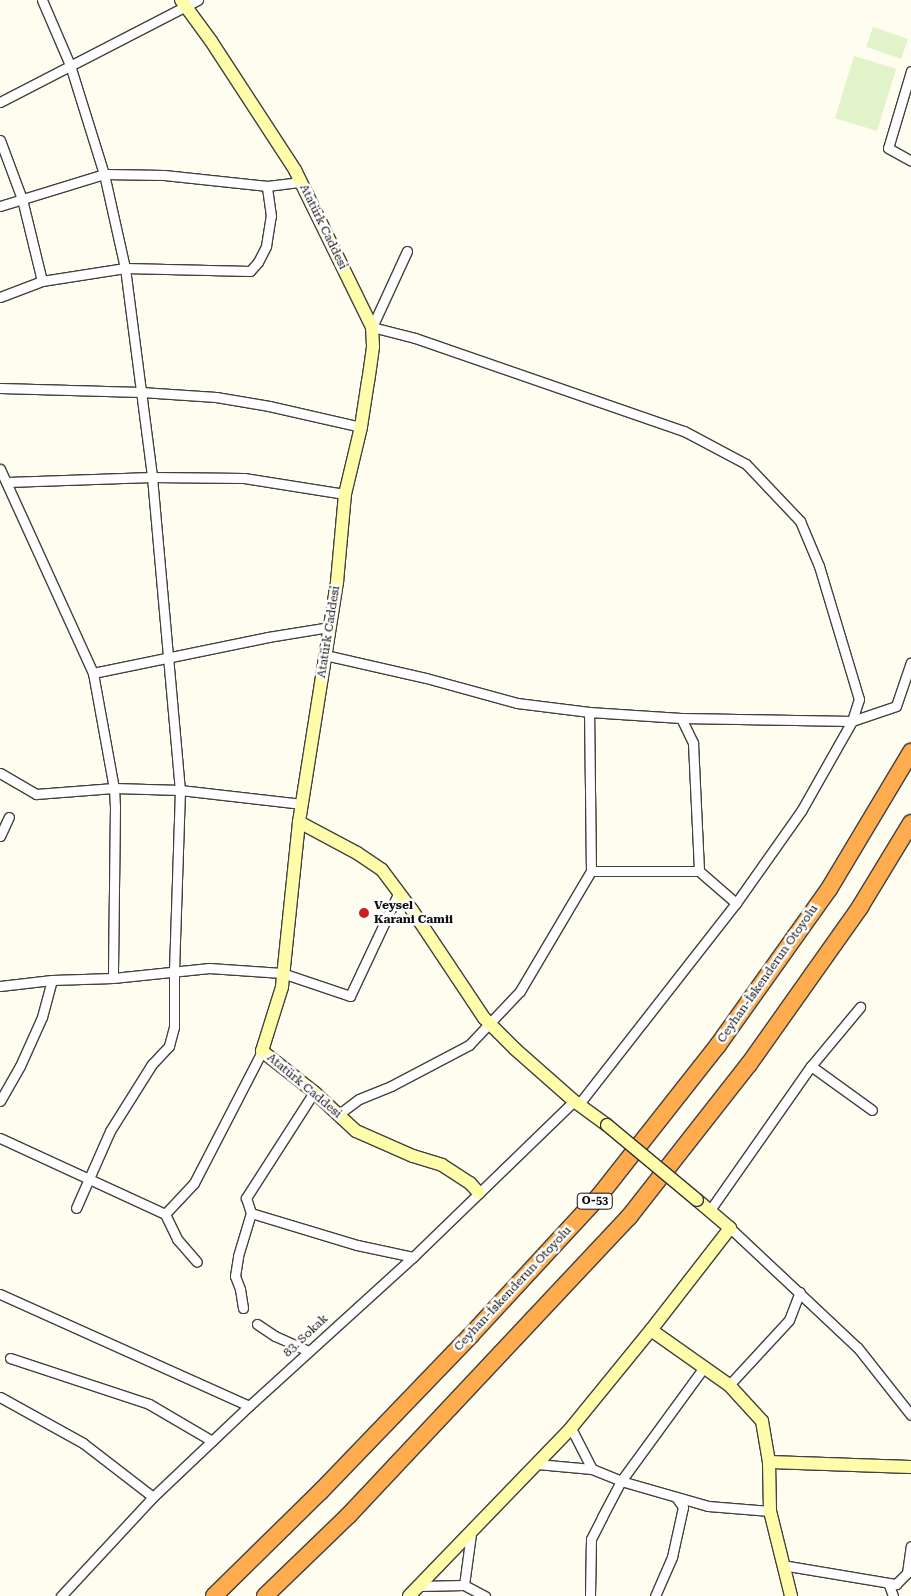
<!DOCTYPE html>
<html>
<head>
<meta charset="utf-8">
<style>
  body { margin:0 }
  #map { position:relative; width:911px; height:1596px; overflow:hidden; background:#fffdef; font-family:"Roboto Serif",serif }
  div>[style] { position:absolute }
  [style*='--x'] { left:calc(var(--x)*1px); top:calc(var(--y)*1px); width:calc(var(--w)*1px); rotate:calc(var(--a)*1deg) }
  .pitch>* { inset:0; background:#e1f3c8; transform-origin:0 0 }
  .roads { filter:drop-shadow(1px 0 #414141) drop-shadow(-1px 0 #414141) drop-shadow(0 1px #414141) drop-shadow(0 -1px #414141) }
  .street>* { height:9px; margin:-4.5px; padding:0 4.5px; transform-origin:4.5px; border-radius:4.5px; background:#fff }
  .secondary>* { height:12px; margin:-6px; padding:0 6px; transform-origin:6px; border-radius:6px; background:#fffcaa }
  .highway>* { height:16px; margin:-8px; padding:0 8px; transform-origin:8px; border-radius:8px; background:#feac4e }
  .bridges { filter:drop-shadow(1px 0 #303030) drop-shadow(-1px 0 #303030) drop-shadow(0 1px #303030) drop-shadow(0 -1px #303030) }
  .secondary-bridge>* { height:12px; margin:-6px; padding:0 6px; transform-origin:6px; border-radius:6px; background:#fffcaa }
  .dots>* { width:14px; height:14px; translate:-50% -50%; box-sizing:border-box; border:2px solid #fff; border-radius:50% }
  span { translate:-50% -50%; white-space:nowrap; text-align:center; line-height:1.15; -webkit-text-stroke:5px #fff; paint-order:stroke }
  .shield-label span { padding:1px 4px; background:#fff; border:1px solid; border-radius:4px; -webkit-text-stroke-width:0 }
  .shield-label { font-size:11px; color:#0e0e0e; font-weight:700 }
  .street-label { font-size:12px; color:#0e0e0e }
  .poi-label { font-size:12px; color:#0e0e0e; font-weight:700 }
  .left { translate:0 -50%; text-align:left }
</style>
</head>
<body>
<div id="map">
  <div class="pitch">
    <i style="left:873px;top:27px;width:37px;height:21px;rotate:19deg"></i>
    <i style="left:854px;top:56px;width:44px;height:65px;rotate:17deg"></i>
  </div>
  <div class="roads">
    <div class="street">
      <i style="--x:42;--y:0;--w:71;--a:66.7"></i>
      <i style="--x:70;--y:65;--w:114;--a:72.7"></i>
      <i style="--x:104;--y:174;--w:96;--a:77.4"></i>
      <i style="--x:125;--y:268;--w:211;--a:82.6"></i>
      <i style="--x:152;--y:477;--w:314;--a:84.9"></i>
      <i style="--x:180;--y:790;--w:183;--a:91.9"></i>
      <i style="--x:174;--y:973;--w:54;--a:90"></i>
      <i style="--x:174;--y:1027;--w:20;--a:105"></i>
      <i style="--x:169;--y:1046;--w:25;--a:133"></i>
      <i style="--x:152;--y:1064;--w:79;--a:122.1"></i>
      <i style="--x:110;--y:1131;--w:84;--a:113.8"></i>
      <i style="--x:911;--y:71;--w:80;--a:106.6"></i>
      <i style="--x:888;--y:148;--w:26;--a:29"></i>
      <i style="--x:0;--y:102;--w:223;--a:-27.3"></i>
      <i style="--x:0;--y:140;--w:63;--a:69.6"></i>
      <i style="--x:22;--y:199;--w:84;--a:76.3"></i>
      <i style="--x:0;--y:206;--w:109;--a:-17.1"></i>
      <i style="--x:104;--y:174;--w:60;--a:1"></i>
      <i style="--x:164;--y:175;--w:104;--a:6.1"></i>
      <i style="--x:267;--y:186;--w:34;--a:-7"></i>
      <i style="--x:407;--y:251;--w:84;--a:114.7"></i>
      <i style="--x:372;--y:327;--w:44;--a:14.3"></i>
      <i style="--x:415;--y:338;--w:285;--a:19.1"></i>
      <i style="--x:684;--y:431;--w:70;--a:28"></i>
      <i style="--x:746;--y:464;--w:79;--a:46.5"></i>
      <i style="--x:800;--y:521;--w:49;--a:67.1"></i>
      <i style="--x:819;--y:566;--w:139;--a:73.3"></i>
      <i style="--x:859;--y:699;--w:23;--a:108"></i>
      <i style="--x:852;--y:721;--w:103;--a:119.5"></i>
      <i style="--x:801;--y:811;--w:113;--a:125.2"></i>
      <i style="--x:736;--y:903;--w:255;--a:128"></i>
      <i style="--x:0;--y:297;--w:45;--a:-20.9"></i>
      <i style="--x:42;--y:281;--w:84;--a:-8.9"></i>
      <i style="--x:125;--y:268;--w:125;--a:1.4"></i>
      <i style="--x:250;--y:271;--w:12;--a:-48"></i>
      <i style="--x:258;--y:262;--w:18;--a:-63"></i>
      <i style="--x:266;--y:246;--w:30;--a:-81"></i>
      <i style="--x:271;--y:216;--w:30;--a:-98"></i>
      <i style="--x:0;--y:388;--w:141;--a:1.6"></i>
      <i style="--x:141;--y:392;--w:75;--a:3.8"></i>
      <i style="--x:216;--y:397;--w:54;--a:9.6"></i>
      <i style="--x:269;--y:406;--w:94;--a:12.9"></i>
      <i style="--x:0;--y:469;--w:224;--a:65.5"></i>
      <i style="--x:93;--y:673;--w:117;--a:79.7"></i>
      <i style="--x:114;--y:788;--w:19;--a:87"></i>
      <i style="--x:115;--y:807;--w:171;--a:90.7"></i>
      <i style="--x:7;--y:482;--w:145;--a:-2"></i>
      <i style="--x:152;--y:477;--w:92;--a:0.6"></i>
      <i style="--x:244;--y:478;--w:102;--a:9"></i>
      <i style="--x:325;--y:655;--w:104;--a:12.8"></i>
      <i style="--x:426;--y:678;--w:94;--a:15.4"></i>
      <i style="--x:517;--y:703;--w:73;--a:7.1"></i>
      <i style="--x:589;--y:712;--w:92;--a:3.7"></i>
      <i style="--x:681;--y:718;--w:171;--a:1"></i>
      <i style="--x:852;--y:721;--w:46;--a:-18.8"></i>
      <i style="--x:896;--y:706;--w:46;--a:-71.2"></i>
      <i style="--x:93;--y:673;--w:179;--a:-11.6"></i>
      <i style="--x:268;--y:637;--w:63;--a:-9.2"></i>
      <i style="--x:681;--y:718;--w:28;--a:64"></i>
      <i style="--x:693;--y:743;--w:128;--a:87.3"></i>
      <i style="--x:0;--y:773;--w:42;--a:30.3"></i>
      <i style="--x:36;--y:794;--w:78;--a:-4.4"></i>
      <i style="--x:114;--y:788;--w:66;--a:1.7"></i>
      <i style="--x:180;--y:790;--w:123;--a:6.5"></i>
      <i style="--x:0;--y:836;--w:21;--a:-65"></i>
      <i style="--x:591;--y:871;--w:108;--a:0"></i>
      <i style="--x:699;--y:871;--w:49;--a:40.9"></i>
      <i style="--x:0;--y:986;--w:52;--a:-6.6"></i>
      <i style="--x:52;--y:980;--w:61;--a:-1.9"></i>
      <i style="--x:113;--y:978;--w:97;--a:-5.9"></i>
      <i style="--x:209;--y:968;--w:73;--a:3.9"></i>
      <i style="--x:282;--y:973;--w:72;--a:18.7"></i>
      <i style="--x:350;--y:996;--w:115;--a:-64.8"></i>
      <i style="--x:811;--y:1066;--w:75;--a:35.8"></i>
      <i style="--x:0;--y:1101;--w:40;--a:-60.3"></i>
      <i style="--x:20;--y:1066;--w:54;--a:-65.8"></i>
      <i style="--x:42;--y:1017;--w:38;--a:-75"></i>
      <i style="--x:339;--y:1114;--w:25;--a:-37"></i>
      <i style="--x:359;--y:1099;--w:35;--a:-22"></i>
      <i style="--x:391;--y:1086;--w:88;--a:-27.7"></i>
      <i style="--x:469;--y:1045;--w:74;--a:-46.6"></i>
      <i style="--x:520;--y:991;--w:139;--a:-59.4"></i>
      <i style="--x:591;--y:871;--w:159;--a:-90.7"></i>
      <i style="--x:0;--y:1138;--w:182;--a:24.7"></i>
      <i style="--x:165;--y:1214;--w:28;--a:64"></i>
      <i style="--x:177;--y:1239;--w:30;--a:49"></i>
      <i style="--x:710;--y:1210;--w:176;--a:-55"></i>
      <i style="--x:811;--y:1066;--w:77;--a:-50.3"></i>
      <i style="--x:251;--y:1213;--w:111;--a:16.8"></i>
      <i style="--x:357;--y:1245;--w:57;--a:12.1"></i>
      <i style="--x:165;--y:1214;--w:42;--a:-46.9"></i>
      <i style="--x:194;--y:1183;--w:148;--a:-62.7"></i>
      <i style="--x:730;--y:1228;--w:175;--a:43.2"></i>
      <i style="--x:858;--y:1348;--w:85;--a:51.7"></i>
      <i style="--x:0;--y:1294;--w:273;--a:24.2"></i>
      <i style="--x:243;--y:1308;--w:19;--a:-99"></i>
      <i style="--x:240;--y:1289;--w:14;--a:-111"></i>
      <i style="--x:235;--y:1276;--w:20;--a:-81"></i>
      <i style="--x:238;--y:1256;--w:45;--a:-73.2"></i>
      <i style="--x:251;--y:1213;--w:16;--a:-108"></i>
      <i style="--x:246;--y:1198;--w:126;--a:-57.3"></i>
      <i style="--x:257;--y:1324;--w:22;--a:34"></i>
      <i style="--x:275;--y:1336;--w:37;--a:24"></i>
      <i style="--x:10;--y:1358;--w:146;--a:18.3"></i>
      <i style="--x:149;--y:1404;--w:73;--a:30.4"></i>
      <i style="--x:729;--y:1385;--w:88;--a:-47.3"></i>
      <i style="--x:789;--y:1320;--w:30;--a:-69"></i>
      <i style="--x:0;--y:1397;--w:95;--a:29"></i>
      <i style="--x:83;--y:1443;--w:88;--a:37.6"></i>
      <i style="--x:571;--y:1428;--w:46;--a:62.9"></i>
      <i style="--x:537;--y:1464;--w:55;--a:5.2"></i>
      <i style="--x:592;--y:1469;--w:31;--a:22"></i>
      <i style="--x:621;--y:1481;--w:91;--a:16"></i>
      <i style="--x:708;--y:1506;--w:62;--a:4.6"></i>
      <i style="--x:782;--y:1565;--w:116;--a:9.5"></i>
      <i style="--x:896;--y:1584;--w:16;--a:-45"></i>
      <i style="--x:907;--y:1573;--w:27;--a:-82"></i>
      <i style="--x:464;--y:1585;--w:51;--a:-82.2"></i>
      <i style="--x:889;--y:1585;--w:12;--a:70"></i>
      <i style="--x:419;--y:1586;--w:45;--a:-1.3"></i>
      <i style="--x:464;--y:1585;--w:24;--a:28"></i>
      <i style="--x:61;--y:1596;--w:135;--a:-47.1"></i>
      <i style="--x:153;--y:1497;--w:132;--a:-43.5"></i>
      <i style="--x:249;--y:1406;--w:222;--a:-42.3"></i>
      <i style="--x:413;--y:1257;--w:224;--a:-44.1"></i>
      <i style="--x:590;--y:1596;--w:57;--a:-89"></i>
      <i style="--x:591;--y:1539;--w:25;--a:-63"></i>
      <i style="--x:602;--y:1517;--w:41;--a:-62.2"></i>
      <i style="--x:621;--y:1481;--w:141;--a:-53.9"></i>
      <i style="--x:655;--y:1596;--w:43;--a:-66.4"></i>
      <i style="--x:672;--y:1557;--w:51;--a:-77.6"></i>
      <i style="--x:683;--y:1507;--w:12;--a:-125"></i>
    </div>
    <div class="secondary">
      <i style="--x:181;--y:0;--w:51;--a:53.8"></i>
      <i style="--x:211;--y:41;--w:154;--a:56.9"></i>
      <i style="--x:295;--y:170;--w:175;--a:63.9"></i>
      <i style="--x:372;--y:327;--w:20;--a:87"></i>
      <i style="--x:373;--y:347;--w:34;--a:98"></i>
      <i style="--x:368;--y:381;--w:47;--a:98.7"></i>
      <i style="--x:361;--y:427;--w:69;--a:103.4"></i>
      <i style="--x:345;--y:494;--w:88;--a:95.2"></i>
      <i style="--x:337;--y:582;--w:243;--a:99"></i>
      <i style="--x:299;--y:822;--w:166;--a:95.9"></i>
      <i style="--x:282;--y:987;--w:67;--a:107.4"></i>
      <i style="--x:262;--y:1051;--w:66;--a:38.3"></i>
      <i style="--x:314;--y:1092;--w:57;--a:42.9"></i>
      <i style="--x:356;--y:1131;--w:62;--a:23.7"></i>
      <i style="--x:413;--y:1156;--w:30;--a:17"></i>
      <i style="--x:442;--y:1165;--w:33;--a:33"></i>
      <i style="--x:470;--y:1183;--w:13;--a:48"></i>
      <i style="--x:299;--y:822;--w:66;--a:28.1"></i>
      <i style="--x:357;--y:853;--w:30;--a:34"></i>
      <i style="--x:382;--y:870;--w:50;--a:53.1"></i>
      <i style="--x:412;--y:910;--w:130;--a:56.3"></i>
      <i style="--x:484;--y:1018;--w:44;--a:45"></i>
      <i style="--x:515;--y:1049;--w:79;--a:41.4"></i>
      <i style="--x:574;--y:1101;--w:41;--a:36"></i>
      <i style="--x:651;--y:1330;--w:95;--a:35.2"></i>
      <i style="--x:729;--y:1385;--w:49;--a:47.5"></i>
      <i style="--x:762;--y:1421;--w:42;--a:80.3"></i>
      <i style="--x:769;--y:1462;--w:49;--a:88.8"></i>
      <i style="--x:770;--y:1511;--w:88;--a:76.1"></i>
      <i style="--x:769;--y:1462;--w:142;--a:2"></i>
      <i style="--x:409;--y:1596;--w:233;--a:-46"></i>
      <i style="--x:571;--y:1428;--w:127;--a:-50.8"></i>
      <i style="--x:651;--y:1330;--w:129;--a:-52.2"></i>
      <i style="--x:730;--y:1228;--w:43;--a:-139.7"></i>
    </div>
    <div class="highway">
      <i style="--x:214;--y:1596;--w:150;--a:-44.5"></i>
      <i style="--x:321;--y:1491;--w:216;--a:-46.1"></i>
      <i style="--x:471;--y:1335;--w:190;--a:-47.3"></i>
      <i style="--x:600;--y:1195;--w:191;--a:-51.8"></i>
      <i style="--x:718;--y:1045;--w:191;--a:-54.6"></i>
      <i style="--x:829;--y:889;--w:160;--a:-59.1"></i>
      <i style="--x:265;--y:1596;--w:117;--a:-44"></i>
      <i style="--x:349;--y:1515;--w:409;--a:-46.8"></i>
      <i style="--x:629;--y:1217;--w:194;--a:-51.9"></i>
      <i style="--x:749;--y:1064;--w:192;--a:-54.7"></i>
      <i style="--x:860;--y:907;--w:98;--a:-58.7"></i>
    </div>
  </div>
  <div class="bridges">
    <div class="secondary-bridge">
      <i style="--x:607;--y:1125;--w:117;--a:39.8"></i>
    </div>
  </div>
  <div class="dots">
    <i style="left:364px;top:913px;background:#c9201c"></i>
  </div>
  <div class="shield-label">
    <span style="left:595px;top:1201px">O-53</span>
  </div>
  <div class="street-label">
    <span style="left:323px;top:227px;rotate:64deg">Atatürk Caddesi</span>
    <span style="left:329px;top:632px;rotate:-81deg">Atatürk Caddesi</span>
    <span style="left:768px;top:974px;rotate:-55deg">Ceyhan-İskenderun Otoyolu</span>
    <span style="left:304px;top:1086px;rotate:40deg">Atatürk Caddesi</span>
    <span style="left:513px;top:1289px;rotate:-47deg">Ceyhan-İskenderun Otoyolu</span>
    <span style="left:306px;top:1336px;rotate:-43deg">83. Sokak</span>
  </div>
  <div class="poi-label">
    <span class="left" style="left:374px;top:913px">Veysel<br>Karani Camii</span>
  </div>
</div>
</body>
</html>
